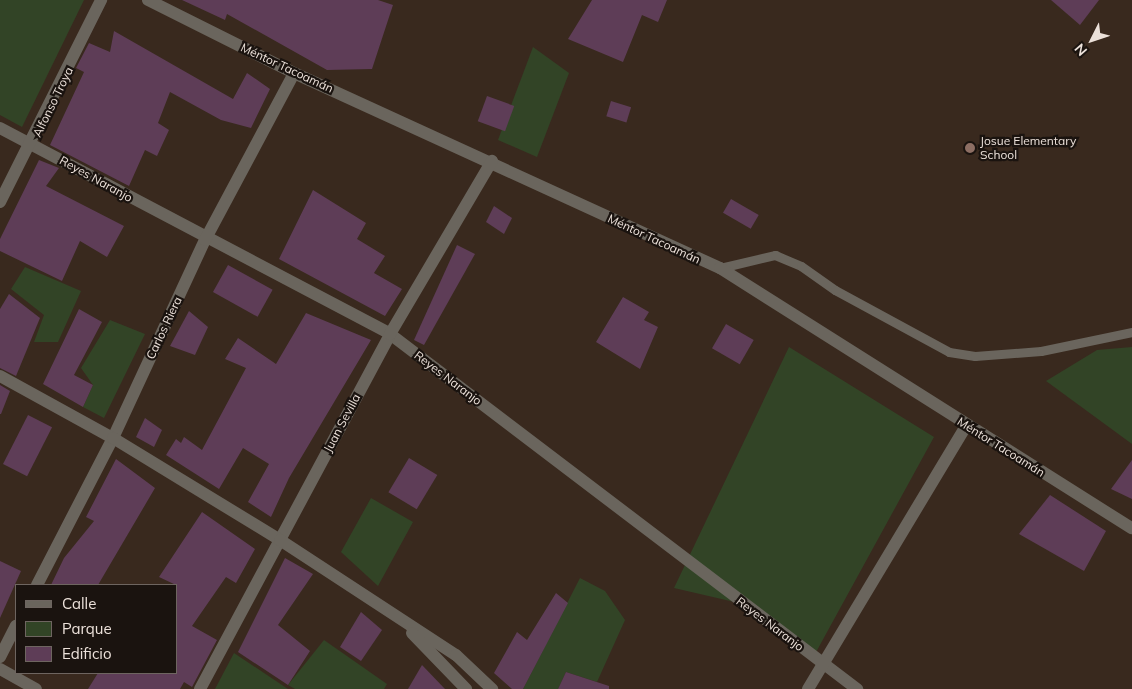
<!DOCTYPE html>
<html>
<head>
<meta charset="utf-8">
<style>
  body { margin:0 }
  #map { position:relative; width:1132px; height:689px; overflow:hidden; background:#39291e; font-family:Mulish,sans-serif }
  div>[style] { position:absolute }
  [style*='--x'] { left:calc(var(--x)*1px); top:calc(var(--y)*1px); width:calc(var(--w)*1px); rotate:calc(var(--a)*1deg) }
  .green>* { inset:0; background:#324426 }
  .building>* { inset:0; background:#5e3d57; transform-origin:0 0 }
  .service>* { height:9px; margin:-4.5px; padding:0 4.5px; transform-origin:4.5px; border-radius:4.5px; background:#6a655d }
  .minor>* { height:12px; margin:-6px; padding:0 6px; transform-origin:6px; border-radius:6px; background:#6a655d }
  .tertiary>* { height:12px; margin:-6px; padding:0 6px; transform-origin:6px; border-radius:6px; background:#6a655d }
  .dots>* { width:14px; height:14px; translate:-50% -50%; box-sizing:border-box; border:2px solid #1a130f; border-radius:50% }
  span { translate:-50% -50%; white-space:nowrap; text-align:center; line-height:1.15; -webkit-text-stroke:4.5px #1a130f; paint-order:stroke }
  .street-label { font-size:12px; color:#ece1da }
  .poi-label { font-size:12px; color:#ece1da }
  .left { translate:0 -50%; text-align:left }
  .legend { position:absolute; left:15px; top:584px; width:162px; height:90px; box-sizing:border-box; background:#1a130f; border:1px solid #6e6560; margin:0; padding:6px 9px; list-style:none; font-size:15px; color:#ece1da }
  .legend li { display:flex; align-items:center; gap:10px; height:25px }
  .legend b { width:25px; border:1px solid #6e6560 }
  .north { position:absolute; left:1067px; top:15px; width:50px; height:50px; -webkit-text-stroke:4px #1a130f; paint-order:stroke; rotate:229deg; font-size:14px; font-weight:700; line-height:20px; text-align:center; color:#ece1da }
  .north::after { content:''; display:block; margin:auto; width:18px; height:22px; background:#ece1da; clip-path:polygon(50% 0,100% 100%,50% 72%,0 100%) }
</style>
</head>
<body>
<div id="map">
  <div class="green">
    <i style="clip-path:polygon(0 0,84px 0,22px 127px,0 115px)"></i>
    <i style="clip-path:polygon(533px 47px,569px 73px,537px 157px,498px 140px)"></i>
    <i style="clip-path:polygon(25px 267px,81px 291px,58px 342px,34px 342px,44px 315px,11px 289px)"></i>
    <i style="clip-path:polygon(110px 320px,145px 334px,104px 418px,83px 407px,93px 385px,81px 368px)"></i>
    <i style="clip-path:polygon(789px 347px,934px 437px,815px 654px,756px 607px,674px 588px)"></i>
    <i style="clip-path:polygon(1132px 347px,1132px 444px,1046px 381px,1097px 350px)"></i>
    <i style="clip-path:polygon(371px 498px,413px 522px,378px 586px,341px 552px)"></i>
    <i style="clip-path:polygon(580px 578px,605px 591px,625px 620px,597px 682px,566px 672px,558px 689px,523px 689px)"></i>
    <i style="clip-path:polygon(324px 640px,387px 684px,384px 689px,295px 689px,288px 685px)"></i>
    <i style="clip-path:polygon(234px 653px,288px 689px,215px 689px)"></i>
  </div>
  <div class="building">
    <i style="clip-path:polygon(182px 0,378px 0,393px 5px,372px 69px,327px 70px,227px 14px,225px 20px)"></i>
    <i style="clip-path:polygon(592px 0,667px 0,658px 22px,642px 15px,623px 62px,568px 39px)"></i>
    <i style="clip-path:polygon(1051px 0,1099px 0,1080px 25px)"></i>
    <i style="clip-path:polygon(114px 31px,233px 99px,247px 73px,270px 89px,251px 128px,221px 120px,170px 92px,158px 123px,169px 130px,157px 156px,145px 150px,129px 186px,50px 145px,84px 72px,76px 68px,89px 43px,110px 52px)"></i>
    <i style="left:487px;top:96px;width:29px;height:27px;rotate:20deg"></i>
    <i style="left:611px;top:101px;width:21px;height:16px;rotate:17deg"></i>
    <i style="clip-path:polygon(39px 160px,59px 168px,46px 186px,124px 226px,107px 257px,80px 241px,62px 281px,0 251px,0 239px)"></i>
    <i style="clip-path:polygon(313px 190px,366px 223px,357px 239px,385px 256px,374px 273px,402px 289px,385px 316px,279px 259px)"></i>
    <i style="left:731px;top:199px;width:32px;height:16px;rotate:30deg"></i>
    <i style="clip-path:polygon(494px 206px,512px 218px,504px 234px,486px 222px)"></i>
    <i style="clip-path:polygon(457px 245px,475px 254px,424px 345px,414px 340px)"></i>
    <i style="left:228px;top:265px;width:51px;height:31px;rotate:29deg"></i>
    <i style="clip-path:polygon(9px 294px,40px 318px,16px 376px,0 368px,0 309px)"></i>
    <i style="clip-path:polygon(623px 297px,649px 312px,644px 320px,658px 327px,640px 369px,596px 342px)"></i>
    <i style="clip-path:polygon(79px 309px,102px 322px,74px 375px,93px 385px,83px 407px,43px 384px)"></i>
    <i style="clip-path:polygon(189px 311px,208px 327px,195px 355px,170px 346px)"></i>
    <i style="clip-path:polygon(306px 313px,371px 340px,289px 478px,271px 517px,248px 502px,269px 464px,243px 448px,219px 489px,166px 455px,176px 439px,181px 443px,184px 437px,202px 450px,246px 368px,225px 359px,238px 338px,276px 364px)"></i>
    <i style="left:726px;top:324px;width:32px;height:28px;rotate:30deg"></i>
    <i style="clip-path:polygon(0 385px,10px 391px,1px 414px,0 414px)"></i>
    <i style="left:28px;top:415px;width:27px;height:55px;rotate:27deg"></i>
    <i style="clip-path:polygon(145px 418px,162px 430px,154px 447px,136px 437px)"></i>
    <i style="left:409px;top:458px;width:33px;height:40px;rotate:31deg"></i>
    <i style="clip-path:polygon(116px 459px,155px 488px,98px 585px,51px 585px,64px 558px,94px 521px,86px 517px)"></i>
    <i style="clip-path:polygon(1132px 460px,1132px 499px,1111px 489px)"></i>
    <i style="clip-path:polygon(1050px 495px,1106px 531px,1084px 571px,1019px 534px)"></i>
    <i style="clip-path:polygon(202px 512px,255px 549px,236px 583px,226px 577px,192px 626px,217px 640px,192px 687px,184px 682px,180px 689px,88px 689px,98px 673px,176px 673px,176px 585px,159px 577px)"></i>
    <i style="clip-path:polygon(285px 558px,313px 574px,278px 625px,310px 651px,288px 685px,238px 652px)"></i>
    <i style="clip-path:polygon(0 561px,21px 571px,0 618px)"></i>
    <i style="clip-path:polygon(556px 593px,568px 603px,523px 689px,512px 689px,494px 673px,517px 632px,527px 640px)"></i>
    <i style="clip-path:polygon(361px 612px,382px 630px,361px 661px,340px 647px)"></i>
    <i style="clip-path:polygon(422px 665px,445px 689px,408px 689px)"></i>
    <i style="clip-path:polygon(566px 672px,609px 686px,609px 689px,558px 689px)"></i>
  </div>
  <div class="service">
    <i style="--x:720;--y:268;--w:57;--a:-13.3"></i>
    <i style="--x:775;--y:255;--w:28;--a:23"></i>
    <i style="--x:801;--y:266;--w:42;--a:35.2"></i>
    <i style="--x:835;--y:290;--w:130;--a:28.5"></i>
    <i style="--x:949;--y:352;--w:26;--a:9"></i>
    <i style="--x:975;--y:356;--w:66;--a:-4.3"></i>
    <i style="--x:1041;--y:351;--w:93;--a:-11.8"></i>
  </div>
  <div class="minor">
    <i style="--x:148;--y:0;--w:163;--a:26.6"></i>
    <i style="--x:294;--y:73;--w:469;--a:24.6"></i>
    <i style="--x:720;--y:268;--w:487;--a:32.3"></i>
    <i style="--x:0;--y:128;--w:441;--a:27.8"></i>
    <i style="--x:390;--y:334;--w:587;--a:37.24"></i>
    <i style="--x:0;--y:202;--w:226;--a:-63.4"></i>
    <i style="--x:37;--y:585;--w:165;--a:-62.7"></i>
    <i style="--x:113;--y:438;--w:218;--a:-65.1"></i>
    <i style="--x:205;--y:240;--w:189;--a:-61.9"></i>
    <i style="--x:0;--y:657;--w:35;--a:-63"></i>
    <i style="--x:0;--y:669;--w:41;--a:29.1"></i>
    <i style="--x:200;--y:689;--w:403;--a:-61.8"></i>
    <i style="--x:390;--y:334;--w:201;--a:-59.5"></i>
    <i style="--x:808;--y:689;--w:307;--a:-59"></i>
  </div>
  <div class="tertiary">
    <i style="--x:0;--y:376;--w:129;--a:28.8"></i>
    <i style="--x:113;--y:438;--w:196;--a:31.4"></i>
    <i style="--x:280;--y:540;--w:210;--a:33.2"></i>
    <i style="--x:456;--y:655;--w:50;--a:43.4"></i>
    <i style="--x:412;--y:633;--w:78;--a:46"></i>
  </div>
  <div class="dots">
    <i style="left:970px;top:148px;background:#8d6e63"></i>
  </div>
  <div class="street-label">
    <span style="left:287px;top:68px;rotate:25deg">Méntor Tacoamán</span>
    <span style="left:53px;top:102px;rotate:-64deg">Alfonso Troya</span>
    <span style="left:96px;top:179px;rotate:29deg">Reyes Naranjo</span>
    <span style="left:654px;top:239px;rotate:25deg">Méntor Tacoamán</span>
    <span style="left:164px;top:328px;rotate:-65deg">Carlos Riera</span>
    <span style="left:448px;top:378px;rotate:37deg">Reyes Naranjo</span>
    <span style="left:342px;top:423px;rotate:-62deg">Juan Sevilla</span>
    <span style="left:1001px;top:447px;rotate:32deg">Méntor Tacoamán</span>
    <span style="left:770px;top:624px;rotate:37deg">Reyes Naranjo</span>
  </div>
  <div class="poi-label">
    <span class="left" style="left:980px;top:148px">Josue Elementary<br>School</span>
  </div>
  <ul class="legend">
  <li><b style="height:6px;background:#6a655d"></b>Calle</li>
  <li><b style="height:14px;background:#324426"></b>Parque</li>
  <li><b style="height:14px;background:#5e3d57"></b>Edificio</li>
  </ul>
  <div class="north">N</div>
</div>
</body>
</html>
